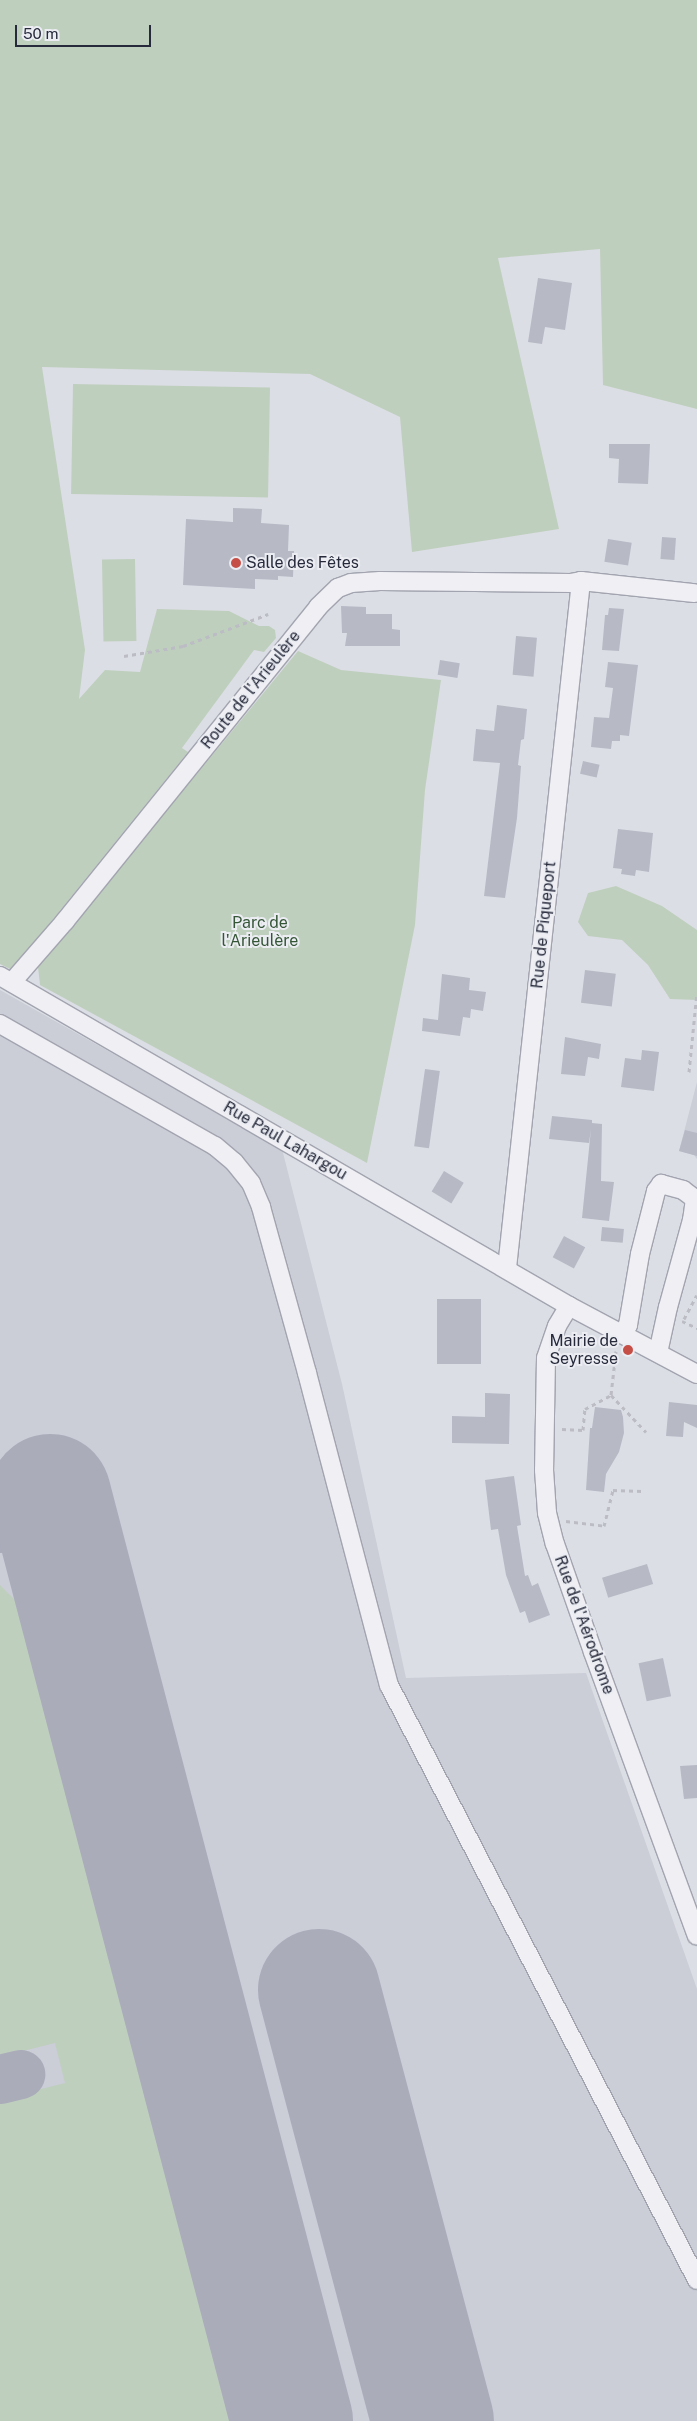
<!DOCTYPE html>
<html>
<head>
<meta charset="utf-8">
<style>
  body { margin:0 }
  #map { position:relative; width:697px; height:2421px; overflow:hidden; background:#dcdee5; font-family:"Public Sans",sans-serif }
  div>[style] { position:absolute }
  [style*='--x'] { left:calc(var(--x)*1px); top:calc(var(--y)*1px); width:calc(var(--w)*1px); rotate:calc(var(--a)*1deg) }
  .built>* { inset:0; background:#cbcdd7 }
  .green>* { inset:0; background:#bfcfbe; transform-origin:0 0 }
  .taxiway>* { height:49px; margin:-24.5px; padding:0 24.5px; transform-origin:24.5px; border-radius:24.5px; background:#aaacba }
  .runway>* { height:122px; margin:-61px; padding:0 61px; transform-origin:61px; border-radius:61px; background:#aaacba }
  .building>* { inset:0; background:#b7b9c5; transform-origin:0 0 }
  .path>* { height:3px; margin-top:-1.5px; transform-origin:0; background:repeating-linear-gradient(90deg,#bbbcc4 0 4px,transparent 0 8px) }
  .roads { filter:drop-shadow(1px 0 #a2a4af) drop-shadow(-1px 0 #a2a4af) drop-shadow(0 1px #a2a4af) drop-shadow(0 -1px #a2a4af) }
  .minor>* { height:18px; margin:-9px; padding:0 9px; transform-origin:9px; border-radius:9px; background:#efeff4 }
  .dots>* { width:14px; height:14px; translate:-50% -50%; box-sizing:border-box; border:2px solid #ebedf3; border-radius:50% }
  span { translate:-50% -50%; white-space:nowrap; text-align:center; line-height:1.15; -webkit-text-stroke:4px #ebedf3; paint-order:stroke }
  .poi-label { font-size:16px; color:#272a3b }
  .left { translate:0 -50%; text-align:left }
  .right { translate:-100% -50%; text-align:right }
  .street-label { font-size:16px; color:#272a3b }
  .park-label { font-size:16px; color:#355636 }
  .scale { position:absolute; left:15px; top:25px; width:136px; height:22px; box-sizing:border-box; border:2px solid #272a3b; border-top:0; padding-left:6px; font-size:15px; line-height:18px; white-space:nowrap; color:#272a3b; -webkit-text-stroke:4px #ebedf3; paint-order:stroke }
</style>
</head>
<body>
<div id="map">
  <div class="built">
    <i style="clip-path:polygon(0 990px,282px 1149px,342px 1384px,406px 1678px,586px 1673px,697px 1989px,697px 2421px,0 2421px)"></i>
    <i style="clip-path:polygon(697px 1082px,697px 1159px,694px 1155px,679px 1151px)"></i>
  </div>
  <div class="green">
    <i style="clip-path:polygon(0 0,697px 0,697px 409px,603px 385px,600px 249px,498px 258px,559px 529px,412px 552px,400px 417px,310px 374px,42px 367px,85px 650px,79px 699px,105px 670px,140px 672px,157px 609px,229px 611px,259px 626px,269px 626px,275px 630px,276px 638px,264px 652px,254px 650px,182px 748px,188px 752px,12px 970px,0 964px)"></i>
    <i style="left:73px;top:384px;width:197px;height:110px;rotate:1deg"></i>
    <i style="left:135px;top:559px;width:82px;height:33px;rotate:89deg"></i>
    <i style="clip-path:polygon(298px 651px,341px 670px,441px 680px,425px 790px,415px 925px,367px 1163px,40px 985px,38px 967px)"></i>
    <i style="clip-path:polygon(616px 886px,662px 906px,697px 930px,697px 1000px,670px 999px,648px 965px,622px 940px,588px 936px,578px 922px,588px 893px)"></i>
    <i style="clip-path:polygon(evenodd,0 1585px,17px 1602px,22px 1615px,234px 2421px,0 2421px,0 1585px,55px 2043px,65px 2083px,25px 2093px,15px 2053px,55px 2043px)"></i>
  </div>
  <div class="taxiway">
    <i style="--x:0;--y:1528;--w:29;--a:-14"></i>
    <i style="--x:28;--y:1521;--w:9;--a:6"></i>
    <i style="--x:37;--y:1522;--w:16;--a:30"></i>
    <i style="--x:51;--y:1530;--w:21;--a:62"></i>
    <i style="--x:61;--y:1549;--w:45;--a:76"></i>
    <i style="--x:0;--y:2079;--w:21;--a:-14"></i>
  </div>
  <div class="runway">
    <i style="--x:50;--y:1495;--w:957;--a:75.35"></i>
    <i style="--x:319;--y:1990;--w:446;--a:75.2"></i>
  </div>
  <div class="building">
    <i style="clip-path:polygon(538px 278px,572px 283px,565px 330px,545px 327px,542px 344px,528px 342px)"></i>
    <i style="clip-path:polygon(609px 444px,650px 444px,648px 484px,618px 483px,619px 459px,609px 458px)"></i>
    <i style="clip-path:polygon(233px 508px,262px 509px,261px 523px,289px 525px,288px 551px,294px 551px,293px 577px,278px 576px,278px 580px,255px 579px,255px 589px,183px 585px,186px 519px,233px 522px)"></i>
    <i style="left:662px;top:537px;width:14px;height:22px;rotate:4deg"></i>
    <i style="left:608px;top:539px;width:24px;height:23px;rotate:9deg"></i>
    <i style="clip-path:polygon(341px 606px,366px 607px,366px 614px,392px 614px,392px 629px,400px 630px,400px 646px,345px 646px,347px 633px,342px 633px)"></i>
    <i style="clip-path:polygon(609px 608px,624px 609px,619px 651px,602px 650px,605px 615px,608px 615px)"></i>
    <i style="left:516px;top:636px;width:21px;height:39px;rotate:5deg"></i>
    <i style="left:440px;top:660px;width:20px;height:15px;rotate:9deg"></i>
    <i style="clip-path:polygon(608px 662px,638px 665px,629px 736px,620px 735px,620px 741px,612px 741px,611px 749px,591px 747px,594px 717px,609px 718px,613px 688px,605px 687px)"></i>
    <i style="clip-path:polygon(497px 705px,527px 709px,524px 739px,521px 740px,518px 765px,521px 766px,517px 818px,505px 898px,484px 896px,500px 763px,473px 761px,476px 729px,494px 731px)"></i>
    <i style="left:583px;top:761px;width:17px;height:13px;rotate:13deg"></i>
    <i style="clip-path:polygon(618px 829px,653px 833px,649px 872px,636px 870px,635px 876px,621px 874px,622px 869px,613px 868px)"></i>
    <i style="left:585px;top:970px;width:31px;height:33px;rotate:7deg"></i>
    <i style="clip-path:polygon(442px 974px,470px 978px,469px 990px,486px 992px,483px 1011px,471px 1009px,470px 1018px,463px 1017px,460px 1036px,422px 1031px,423px 1018px,438px 1020px)"></i>
    <i style="clip-path:polygon(565px 1037px,601px 1044px,599px 1059px,588px 1057px,585px 1076px,561px 1074px)"></i>
    <i style="clip-path:polygon(642px 1050px,659px 1052px,654px 1091px,621px 1087px,625px 1058px,641px 1060px)"></i>
    <i style="left:425px;top:1069px;width:15px;height:78px;rotate:8deg"></i>
    <i style="clip-path:polygon(552px 1116px,592px 1120px,592px 1123px,602px 1124px,601px 1181px,614px 1182px,609px 1221px,582px 1218px,591px 1129px,589px 1143px,549px 1139px)"></i>
    <i style="clip-path:polygon(685px 1130px,697px 1133px,697px 1156px,679px 1151px)"></i>
    <i style="left:444px;top:1171px;width:23px;height:24px;rotate:31deg"></i>
    <i style="left:602px;top:1227px;width:22px;height:14px;rotate:5deg"></i>
    <i style="left:564px;top:1236px;width:24px;height:24px;rotate:28deg"></i>
    <i style="left:437px;top:1299px;width:44px;height:65px"></i>
    <i style="clip-path:polygon(485px 1393px,510px 1394px,509px 1444px,452px 1443px,452px 1416px,485px 1417px)"></i>
    <i style="clip-path:polygon(669px 1402px,697px 1405px,697px 1428px,684px 1422px,683px 1437px,666px 1436px)"></i>
    <i style="clip-path:polygon(595px 1407px,621px 1410px,623px 1417px,624px 1433px,619px 1452px,606px 1474px,604px 1492px,586px 1490px,590px 1428px,592px 1428px)"></i>
    <i style="clip-path:polygon(514px 1476px,521px 1525px,517px 1526px,525px 1576px,528px 1575px,532px 1586px,538px 1583px,550px 1615px,529px 1623px,525px 1611px,520px 1613px,506px 1575px,498px 1529px,491px 1530px,485px 1480px)"></i>
    <i style="left:647px;top:1564px;width:21px;height:47px;rotate:73deg"></i>
    <i style="left:663px;top:1658px;width:39px;height:25px;rotate:78deg"></i>
    <i style="clip-path:polygon(697px 1765px,697px 1798px,684px 1799px,680px 1766px)"></i>
  </div>
  <div class="path">
    <i style="--x:124;--y:656;--w:60;--a:-9.6"></i>
    <i style="--x:183;--y:646;--w:91;--a:-20.6"></i>
    <i style="--x:689;--y:1072;--w:80;--a:-84.3"></i>
    <i style="--x:684;--y:1319;--w:27;--a:-62"></i>
    <i style="--x:682;--y:1321;--w:17;--a:25"></i>
    <i style="--x:616;--y:1351;--w:44;--a:96.5"></i>
    <i style="--x:611;--y:1395;--w:51;--a:46.6"></i>
    <i style="--x:562;--y:1429;--w:21;--a:3"></i>
    <i style="--x:583;--y:1430;--w:21;--a:-85"></i>
    <i style="--x:585;--y:1409;--w:30;--a:-28"></i>
    <i style="--x:566;--y:1521;--w:38;--a:7"></i>
    <i style="--x:604;--y:1526;--w:37;--a:-76"></i>
    <i style="--x:613;--y:1490;--w:29;--a:2"></i>
  </div>
  <div class="roads">
    <div class="minor">
      <i style="--x:0;--y:976;--w:658;--a:30.11"></i>
      <i style="--x:569;--y:1306;--w:145;--a:28"></i>
      <i style="--x:12;--y:982;--w:81;--a:-49"></i>
      <i style="--x:65;--y:921;--w:403;--a:-51.1"></i>
      <i style="--x:318;--y:607;--w:28;--a:-44"></i>
      <i style="--x:338;--y:588;--w:14;--a:-21"></i>
      <i style="--x:351;--y:583;--w:29;--a:-4"></i>
      <i style="--x:380;--y:581;--w:190;--a:0.6"></i>
      <i style="--x:570;--y:583;--w:11;--a:-10"></i>
      <i style="--x:581;--y:581;--w:114;--a:6.1"></i>
      <i style="--x:0;--y:1024;--w:247;--a:29.6"></i>
      <i style="--x:215;--y:1146;--w:25;--a:40"></i>
      <i style="--x:234;--y:1162;--w:27;--a:51"></i>
      <i style="--x:251;--y:1183;--w:26;--a:67"></i>
      <i style="--x:261;--y:1207;--w:172;--a:74.5"></i>
      <i style="--x:307;--y:1373;--w:323;--a:75.3"></i>
      <i style="--x:389;--y:1685;--w:670;--a:62.63"></i>
      <i style="--x:507;--y:1268;--w:691;--a:-83.85"></i>
      <i style="--x:569;--y:1306;--w:23;--a:121"></i>
      <i style="--x:557;--y:1326;--w:34;--a:109"></i>
      <i style="--x:546;--y:1358;--w:112;--a:91"></i>
      <i style="--x:544;--y:1470;--w:43;--a:86"></i>
      <i style="--x:547;--y:1513;--w:32;--a:76"></i>
      <i style="--x:555;--y:1544;--w:114;--a:70.6"></i>
      <i style="--x:593;--y:1652;--w:302;--a:69.9"></i>
      <i style="--x:622;--y:1334;--w:11;--a:-56"></i>
      <i style="--x:628;--y:1325;--w:72;--a:-80.4"></i>
      <i style="--x:640;--y:1254;--w:65;--a:-75.7"></i>
      <i style="--x:656;--y:1191;--w:9;--a:-54"></i>
      <i style="--x:661;--y:1184;--w:23;--a:15"></i>
      <i style="--x:683;--y:1190;--w:15;--a:37"></i>
      <i style="--x:695;--y:1199;--w:21;--a:98"></i>
      <i style="--x:692;--y:1220;--w:90;--a:105.4"></i>
      <i style="--x:668;--y:1307;--w:47;--a:102.3"></i>
    </div>
  </div>
  <div class="dots">
    <i style="left:236px;top:563px;background:#c54f47"></i>
    <i style="left:628px;top:1350px;background:#c54f47"></i>
  </div>
  <div class="poi-label">
    <span class="left" style="left:246px;top:563px">Salle des Fêtes</span>
    <span class="right" style="left:618px;top:1350px">Mairie de<br>Seyresse</span>
  </div>
  <div class="street-label">
    <span style="left:251px;top:690px;rotate:-51deg">Route de l'Arieulère</span>
    <span style="left:544px;top:925px;rotate:-84deg">Rue de Piqueport</span>
    <span style="left:285px;top:1141px;rotate:30deg">Rue Paul Lahargou</span>
    <span style="left:584px;top:1625px;rotate:70deg">Rue de l'Aérodrome</span>
  </div>
  <div class="park-label">
    <span style="left:260px;top:932px">Parc de<br>l'Arieulère</span>
  </div>
  <div class="scale">50 m</div>
</div>
</body>
</html>
